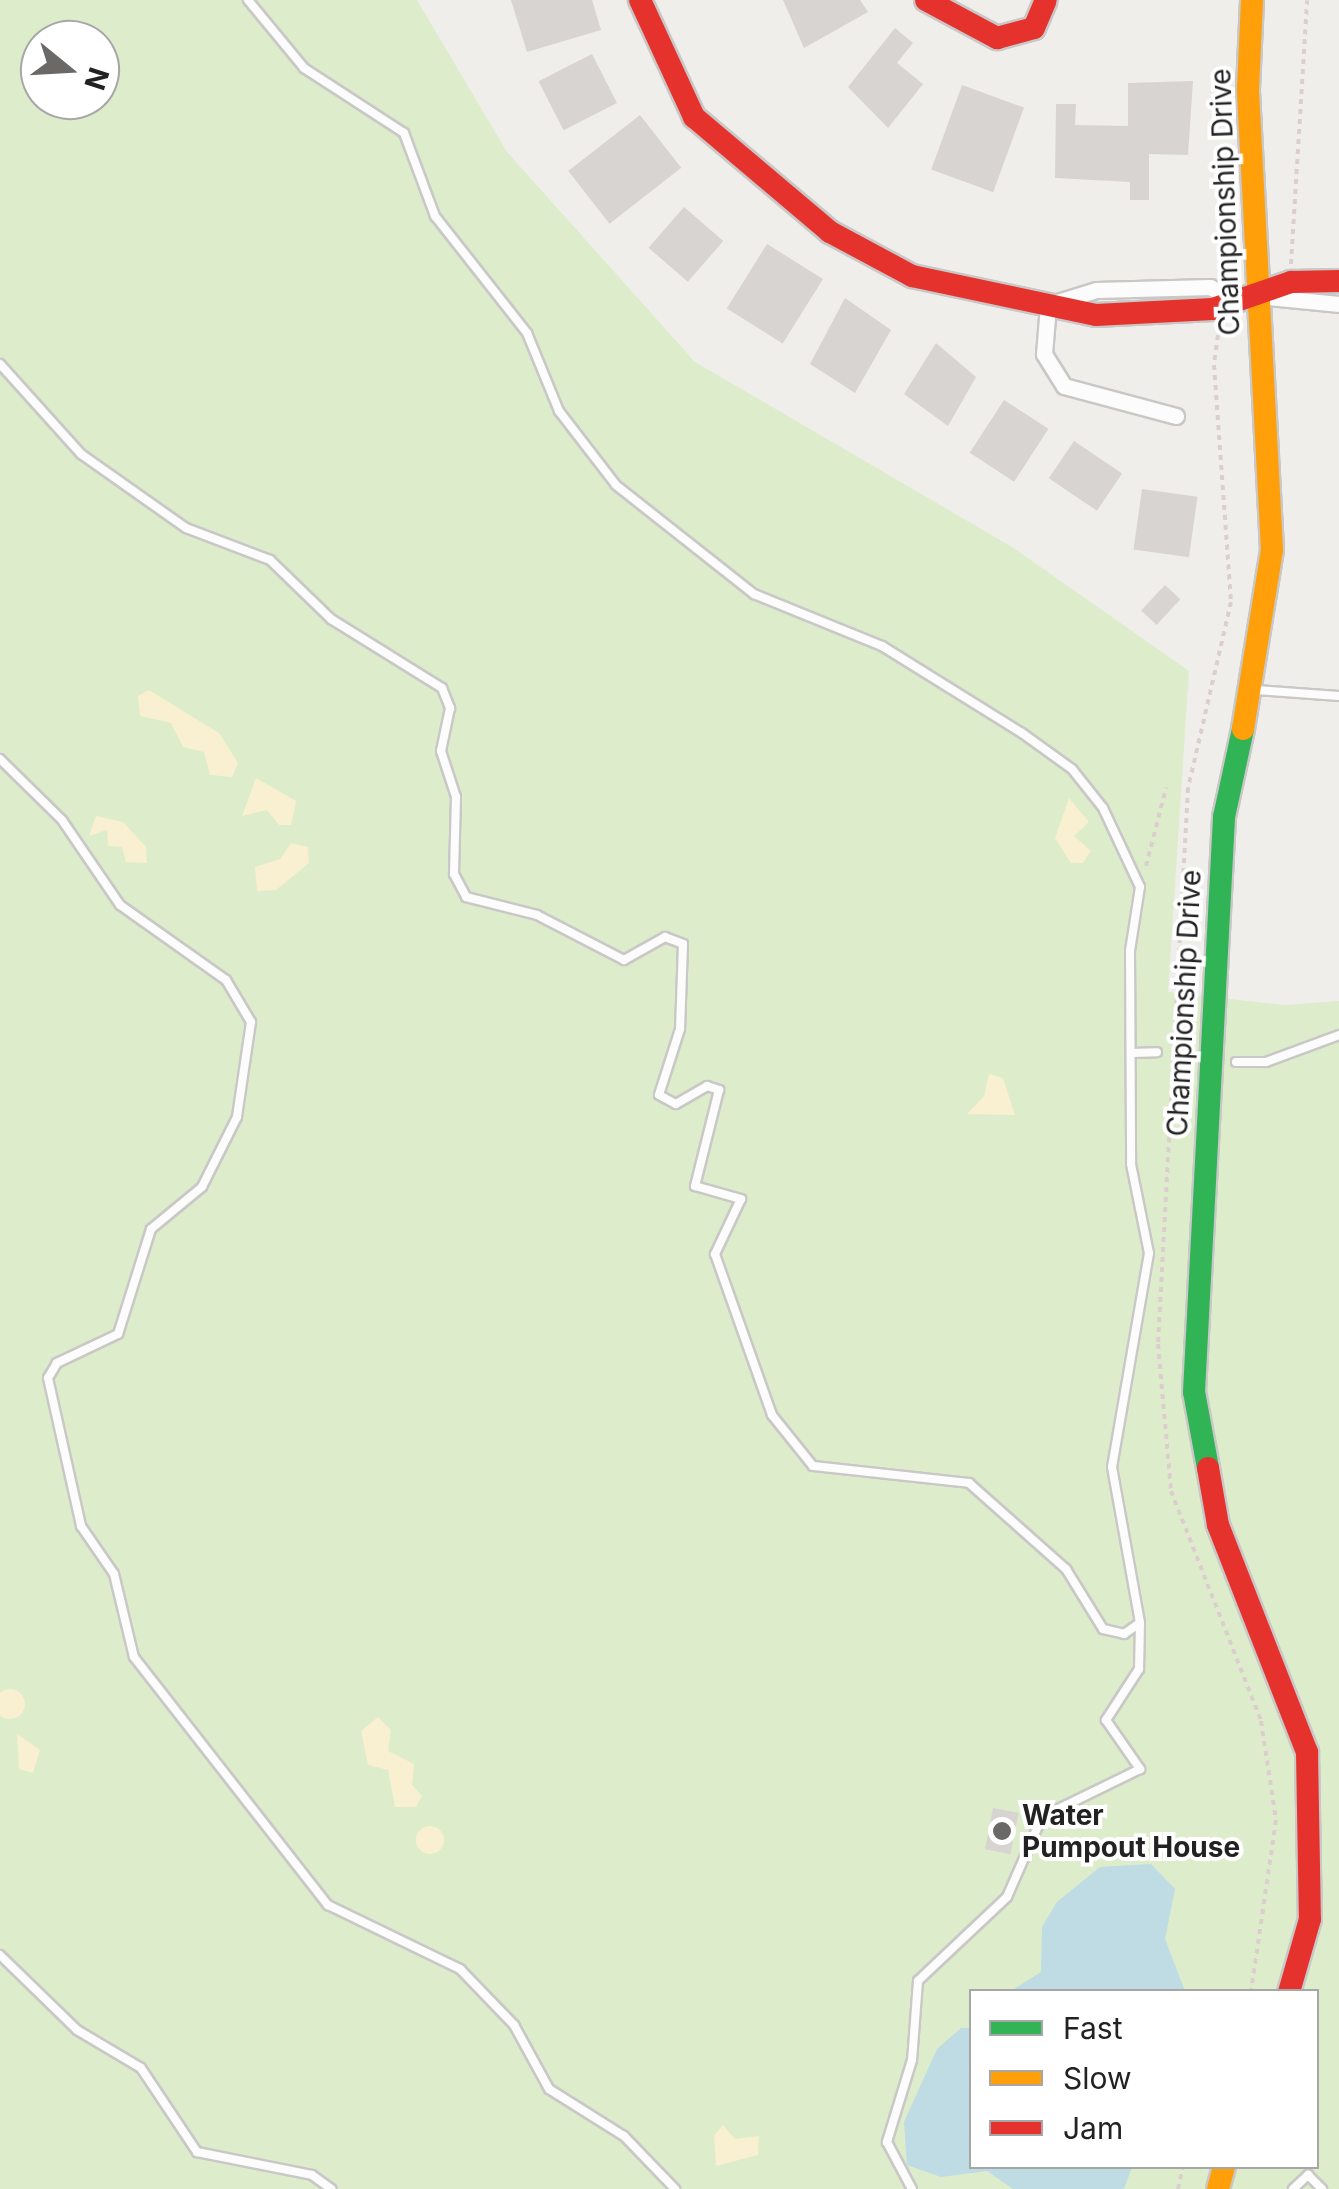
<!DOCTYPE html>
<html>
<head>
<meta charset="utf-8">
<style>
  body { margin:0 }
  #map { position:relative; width:1339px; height:2189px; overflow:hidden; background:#f0eeeb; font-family:Inter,sans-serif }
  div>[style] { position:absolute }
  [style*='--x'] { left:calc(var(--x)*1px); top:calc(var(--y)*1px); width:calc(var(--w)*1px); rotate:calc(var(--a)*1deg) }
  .grass>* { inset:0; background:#ddeccb }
  .sand>* { inset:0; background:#f8f0d0 }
  .round { border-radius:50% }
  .water>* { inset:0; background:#bfdbe3 }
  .building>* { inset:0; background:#d7d4d2; transform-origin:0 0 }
  .path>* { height:4px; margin-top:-2px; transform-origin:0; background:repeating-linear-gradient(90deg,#dccecd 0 5px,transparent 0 10px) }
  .roads { filter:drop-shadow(2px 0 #c9c8c7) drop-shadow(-2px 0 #c9c8c7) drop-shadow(0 2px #c9c8c7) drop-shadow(0 -2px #c9c8c7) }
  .lane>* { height:8px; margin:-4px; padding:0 4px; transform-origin:4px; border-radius:4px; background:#fdfcfc }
  .street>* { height:15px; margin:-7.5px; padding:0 7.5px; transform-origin:7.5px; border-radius:7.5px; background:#fdfcfc }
  .fast>* { height:22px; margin:-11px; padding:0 11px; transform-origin:11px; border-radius:11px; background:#30b455 }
  .slow>* { height:22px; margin:-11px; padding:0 11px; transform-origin:11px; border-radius:11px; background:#ff9f0a }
  .jam>* { height:22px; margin:-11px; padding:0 11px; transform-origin:11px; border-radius:11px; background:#e5322d }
  .dots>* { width:28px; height:28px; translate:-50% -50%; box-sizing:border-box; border:5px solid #fff; border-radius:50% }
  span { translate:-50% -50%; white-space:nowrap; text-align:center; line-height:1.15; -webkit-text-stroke:8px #fff; paint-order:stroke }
  .street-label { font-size:28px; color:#222 }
  .poi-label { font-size:28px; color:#222; font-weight:700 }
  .left { translate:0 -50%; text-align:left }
  .legend { position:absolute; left:969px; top:1989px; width:350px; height:180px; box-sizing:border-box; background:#fff; border:2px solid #a7a7a7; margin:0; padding:12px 18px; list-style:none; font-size:30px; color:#222 }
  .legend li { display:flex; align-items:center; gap:20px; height:50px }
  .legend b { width:50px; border:2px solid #a7a7a7 }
  .north { position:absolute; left:20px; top:20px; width:100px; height:100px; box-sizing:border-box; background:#fff; border:2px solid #a7a7a7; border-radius:50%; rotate:108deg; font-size:28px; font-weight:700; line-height:40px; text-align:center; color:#222 }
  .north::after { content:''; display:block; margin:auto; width:35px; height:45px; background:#6a6968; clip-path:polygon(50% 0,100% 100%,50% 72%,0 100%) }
</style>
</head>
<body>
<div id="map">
  <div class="grass">
    <i style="clip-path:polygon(evenodd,0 0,417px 0,507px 152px,695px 362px,1012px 547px,1189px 671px,1168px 992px,1284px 1005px,1339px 1001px,1339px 2189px,0 2189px,0 0,40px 40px,100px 40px,100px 100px,40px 100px,40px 40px,0 0,972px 1992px,1316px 1992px,1316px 2166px,972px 2166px,972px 1992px)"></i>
  </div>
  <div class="sand">
    <i style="clip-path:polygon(149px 690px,219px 733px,238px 763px,232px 777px,210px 775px,204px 752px,183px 747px,171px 723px,140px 716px,138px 696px)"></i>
    <i style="clip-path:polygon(256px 778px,296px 801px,291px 825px,279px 825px,267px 810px,242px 816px)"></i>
    <i style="clip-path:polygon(1069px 798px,1089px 822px,1074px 836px,1091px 851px,1083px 863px,1071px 863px,1055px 838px)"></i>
    <i style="clip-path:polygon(96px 816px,123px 822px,146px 847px,147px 863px,126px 862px,122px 847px,108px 846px,107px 830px,89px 836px)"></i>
    <i style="clip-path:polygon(291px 843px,308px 847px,309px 863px,276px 890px,257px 891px,255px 867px,280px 859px)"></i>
    <i style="clip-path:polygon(989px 1074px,1003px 1078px,1015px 1115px,967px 1114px,984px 1096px)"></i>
    <i class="round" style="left:-5px;top:1689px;width:30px;height:30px"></i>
    <i style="clip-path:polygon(378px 1717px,391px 1730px,388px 1751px,414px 1764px,412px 1785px,422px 1796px,416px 1807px,395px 1807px,388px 1770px,368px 1765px,361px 1731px)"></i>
    <i style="clip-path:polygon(17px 1734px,40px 1750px,33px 1773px,19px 1769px)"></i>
    <i class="round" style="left:416px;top:1826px;width:28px;height:28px"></i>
    <i style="clip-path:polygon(723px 2125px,735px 2139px,759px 2136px,758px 2155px,716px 2166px,714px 2136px)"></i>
  </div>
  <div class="water">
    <i style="clip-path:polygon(1151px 1864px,1175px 1889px,1165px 1939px,1185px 1991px,1011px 1991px,1041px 1972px,1042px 1927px,1057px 1902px,1100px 1867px)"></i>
    <i style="clip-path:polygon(961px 2028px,971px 2028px,972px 2166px,1132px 2167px,1124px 2189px,1013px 2189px,987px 2171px,941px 2177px,907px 2165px,904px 2122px,937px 2049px)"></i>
  </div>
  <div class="building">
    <i style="clip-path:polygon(511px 0,592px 0,601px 30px,527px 52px)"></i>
    <i style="clip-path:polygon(783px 0,860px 0,868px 12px,804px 48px)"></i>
    <i style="clip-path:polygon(895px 28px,913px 43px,897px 63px,923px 84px,888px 128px,848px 87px)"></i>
    <i style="left:592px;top:54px;width:55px;height:60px;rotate:63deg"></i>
    <i style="clip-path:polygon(1193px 81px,1188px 155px,1149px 154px,1149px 200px,1130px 200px,1130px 182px,1055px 178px,1056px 104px,1076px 104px,1075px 125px,1128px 126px,1128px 83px)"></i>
    <i style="left:962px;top:85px;width:66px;height:90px;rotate:20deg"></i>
    <i style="left:640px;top:115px;width:67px;height:91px;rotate:52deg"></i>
    <i style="left:684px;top:207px;width:52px;height:54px;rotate:41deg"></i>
    <i style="left:767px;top:244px;width:66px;height:76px;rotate:32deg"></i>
    <i style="clip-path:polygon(845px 298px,891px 330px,855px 393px,810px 364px)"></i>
    <i style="clip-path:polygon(936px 343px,976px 377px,948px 426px,904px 394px)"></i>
    <i style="left:1004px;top:400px;width:53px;height:63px;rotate:33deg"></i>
    <i style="left:1074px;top:441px;width:58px;height:45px;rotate:34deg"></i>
    <i style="left:1142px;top:489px;width:56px;height:61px;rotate:8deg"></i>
    <i style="left:1165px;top:585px;width:21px;height:35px;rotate:43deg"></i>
    <i style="left:993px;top:1808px;width:26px;height:42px;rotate:11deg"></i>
  </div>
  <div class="path">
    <i style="--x:1291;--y:264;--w:264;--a:-86.5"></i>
    <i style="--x:1230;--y:330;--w:13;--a:157"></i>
    <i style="--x:1218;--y:335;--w:30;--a:98"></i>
    <i style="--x:1214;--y:365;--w:238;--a:85.9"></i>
    <i style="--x:1231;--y:602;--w:191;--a:103"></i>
    <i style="--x:1188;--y:788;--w:557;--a:93.09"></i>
    <i style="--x:1158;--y:1344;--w:148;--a:84.9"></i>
    <i style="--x:1171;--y:1491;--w:247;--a:68.6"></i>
    <i style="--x:1261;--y:1721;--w:100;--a:81.4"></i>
    <i style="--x:1276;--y:1820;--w:174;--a:98.3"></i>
    <i style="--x:1146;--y:866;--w:81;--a:-75.6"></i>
    <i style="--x:1178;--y:2189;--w:24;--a:-78"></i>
  </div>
  <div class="roads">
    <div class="lane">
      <i style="--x:248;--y:0;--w:88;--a:50.5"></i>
      <i style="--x:304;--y:68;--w:119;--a:33"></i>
      <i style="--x:404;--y:133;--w:89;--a:69.5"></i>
      <i style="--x:435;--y:216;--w:149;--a:51.8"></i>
      <i style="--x:527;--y:333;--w:84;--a:67.7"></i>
      <i style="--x:559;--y:411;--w:93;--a:52.4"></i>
      <i style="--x:616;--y:485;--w:176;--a:38.3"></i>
      <i style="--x:754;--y:594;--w:138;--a:22.1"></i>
      <i style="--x:882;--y:646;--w:165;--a:31.9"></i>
      <i style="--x:1022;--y:733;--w:62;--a:35.8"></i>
      <i style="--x:1072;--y:769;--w:50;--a:51.5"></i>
      <i style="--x:1103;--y:808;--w:87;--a:64.9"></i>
      <i style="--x:1140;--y:887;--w:65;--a:98.9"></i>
      <i style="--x:1130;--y:951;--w:213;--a:89.7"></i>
      <i style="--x:1131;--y:1164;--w:91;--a:78.6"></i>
      <i style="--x:1149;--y:1253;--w:217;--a:99.8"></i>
      <i style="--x:1112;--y:1467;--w:158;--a:79.8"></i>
      <i style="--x:0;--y:364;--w:121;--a:48"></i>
      <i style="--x:81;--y:454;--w:128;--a:35.2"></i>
      <i style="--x:186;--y:528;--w:90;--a:20.9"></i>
      <i style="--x:270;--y:560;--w:85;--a:44"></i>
      <i style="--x:331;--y:619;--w:131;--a:31.9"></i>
      <i style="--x:442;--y:688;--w:22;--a:68"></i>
      <i style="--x:450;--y:708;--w:44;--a:101.8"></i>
      <i style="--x:441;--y:751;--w:48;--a:71.9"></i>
      <i style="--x:456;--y:797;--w:77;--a:91.5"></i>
      <i style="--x:454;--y:874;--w:26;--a:62"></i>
      <i style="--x:466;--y:897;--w:73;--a:14.2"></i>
      <i style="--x:537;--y:915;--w:98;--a:27.3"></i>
      <i style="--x:624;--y:960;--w:47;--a:-29.3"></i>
      <i style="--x:665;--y:937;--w:19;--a:21"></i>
      <i style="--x:683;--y:944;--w:85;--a:92"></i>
      <i style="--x:680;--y:1029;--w:69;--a:107.7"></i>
      <i style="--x:659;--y:1095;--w:19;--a:28"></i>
      <i style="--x:676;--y:1104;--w:36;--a:-30"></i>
      <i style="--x:707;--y:1086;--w:13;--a:18"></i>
      <i style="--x:719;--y:1090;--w:99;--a:104"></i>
      <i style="--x:695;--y:1186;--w:48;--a:15.8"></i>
      <i style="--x:741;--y:1199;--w:61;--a:115.3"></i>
      <i style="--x:715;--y:1254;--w:171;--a:70.5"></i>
      <i style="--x:772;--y:1415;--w:65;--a:51.2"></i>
      <i style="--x:813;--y:1466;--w:157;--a:6.2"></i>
      <i style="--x:969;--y:1483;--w:130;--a:41.6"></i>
      <i style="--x:1066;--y:1569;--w:70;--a:58.3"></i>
      <i style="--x:1103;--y:1629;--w:22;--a:13"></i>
      <i style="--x:1124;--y:1634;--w:19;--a:-35"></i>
      <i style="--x:1140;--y:1623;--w:46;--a:91.2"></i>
      <i style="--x:1139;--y:1669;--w:61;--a:122.9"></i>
      <i style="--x:1106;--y:1720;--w:60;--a:55.2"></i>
      <i style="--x:1140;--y:1769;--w:109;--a:153.9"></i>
      <i style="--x:1042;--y:1817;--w:87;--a:113.6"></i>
      <i style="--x:1007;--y:1897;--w:122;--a:136.7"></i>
      <i style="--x:918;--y:1981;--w:79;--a:94.3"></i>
      <i style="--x:912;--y:2060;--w:86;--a:107"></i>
      <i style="--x:887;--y:2142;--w:53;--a:62"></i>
      <i style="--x:1257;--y:690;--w:82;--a:4.2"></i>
      <i style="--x:0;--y:759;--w:87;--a:44.5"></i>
      <i style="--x:62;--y:820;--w:103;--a:55.7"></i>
      <i style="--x:120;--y:905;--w:130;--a:35.3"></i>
      <i style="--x:226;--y:980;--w:49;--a:59.2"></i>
      <i style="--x:251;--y:1022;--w:96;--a:98.4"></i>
      <i style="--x:237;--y:1117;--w:78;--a:116.6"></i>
      <i style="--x:202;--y:1187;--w:66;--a:140.5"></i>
      <i style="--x:151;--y:1229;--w:110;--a:107.4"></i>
      <i style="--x:118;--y:1334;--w:68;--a:154.6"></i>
      <i style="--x:57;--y:1363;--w:17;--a:121"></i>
      <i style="--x:48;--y:1378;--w:152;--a:77.4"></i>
      <i style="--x:81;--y:1526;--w:58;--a:55.5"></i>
      <i style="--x:114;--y:1574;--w:85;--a:76.5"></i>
      <i style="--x:134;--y:1657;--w:315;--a:52"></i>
      <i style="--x:328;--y:1905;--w:147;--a:25.9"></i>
      <i style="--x:460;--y:1969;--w:78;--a:46"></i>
      <i style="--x:514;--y:2025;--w:73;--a:61.3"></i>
      <i style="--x:549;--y:2089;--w:89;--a:32.1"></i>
      <i style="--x:624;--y:2136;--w:74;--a:46.1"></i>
      <i style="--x:1132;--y:1053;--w:25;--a:-2"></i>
      <i style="--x:1236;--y:1062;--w:30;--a:0"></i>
      <i style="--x:1266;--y:1062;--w:78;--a:-20.3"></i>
      <i style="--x:0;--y:1955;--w:107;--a:44.2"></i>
      <i style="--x:77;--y:2030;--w:74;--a:30.7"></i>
      <i style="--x:141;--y:2068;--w:101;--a:56.3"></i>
      <i style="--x:197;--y:2152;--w:117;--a:11.3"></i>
      <i style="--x:312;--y:2175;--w:24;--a:36"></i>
      <i style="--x:1293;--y:2189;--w:21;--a:-43"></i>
      <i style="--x:1308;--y:2175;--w:20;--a:45"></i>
    </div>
    <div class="street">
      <i style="--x:1258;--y:296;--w:81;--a:5.6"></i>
      <i style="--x:1176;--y:416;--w:116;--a:-165"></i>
      <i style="--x:1064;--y:386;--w:38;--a:-122"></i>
      <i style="--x:1044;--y:354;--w:49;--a:-85.3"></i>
      <i style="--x:1048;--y:305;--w:50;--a:-17.4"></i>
      <i style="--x:1096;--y:290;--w:114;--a:-1.5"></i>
      <i style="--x:1210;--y:287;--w:22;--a:30"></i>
    </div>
    <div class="fast">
      <i style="--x:1208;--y:1468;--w:77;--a:-100.4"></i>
      <i style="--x:1194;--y:1392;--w:576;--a:-87.01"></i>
      <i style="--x:1224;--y:817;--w:90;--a:-77.8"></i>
    </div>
    <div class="slow">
      <i style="--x:1243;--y:729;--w:181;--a:-80.8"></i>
      <i style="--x:1272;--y:550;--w:462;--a:-93"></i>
      <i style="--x:1248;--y:89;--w:89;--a:-87.4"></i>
      <i style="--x:1218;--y:2189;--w:24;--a:-75"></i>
    </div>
    <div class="jam">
      <i style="--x:640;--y:0;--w:129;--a:65.2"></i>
      <i style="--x:694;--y:117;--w:178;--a:40.2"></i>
      <i style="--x:830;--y:232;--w:93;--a:28.2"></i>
      <i style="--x:912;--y:276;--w:188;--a:12"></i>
      <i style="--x:1096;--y:315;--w:117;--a:-2.9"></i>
      <i style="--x:1213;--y:309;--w:83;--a:-19.1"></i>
      <i style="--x:1291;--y:282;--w:48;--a:-1.2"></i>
      <i style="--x:926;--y:0;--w:81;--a:28.2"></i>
      <i style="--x:997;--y:38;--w:38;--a:-15"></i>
      <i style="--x:1034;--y:28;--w:30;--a:-67"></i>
      <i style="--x:1208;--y:1468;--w:58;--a:80"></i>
      <i style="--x:1218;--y:1525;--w:244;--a:68.6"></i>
      <i style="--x:1307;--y:1752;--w:167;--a:89"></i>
      <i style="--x:1310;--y:1919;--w:76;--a:106"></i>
    </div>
  </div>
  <div class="dots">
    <i style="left:1002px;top:1831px;background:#6a6968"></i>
  </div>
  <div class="street-label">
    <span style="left:1225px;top:202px;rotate:-92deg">Championship Drive</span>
    <span style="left:1184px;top:1003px;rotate:-87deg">Championship Drive</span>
  </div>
  <div class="poi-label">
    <span class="left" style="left:1022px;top:1831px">Water<br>Pumpout House</span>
  </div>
  <ul class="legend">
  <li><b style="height:12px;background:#30b455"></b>Fast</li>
  <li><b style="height:12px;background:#ff9f0a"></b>Slow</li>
  <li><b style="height:12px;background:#e5322d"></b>Jam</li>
  </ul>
  <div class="north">N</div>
</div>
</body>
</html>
